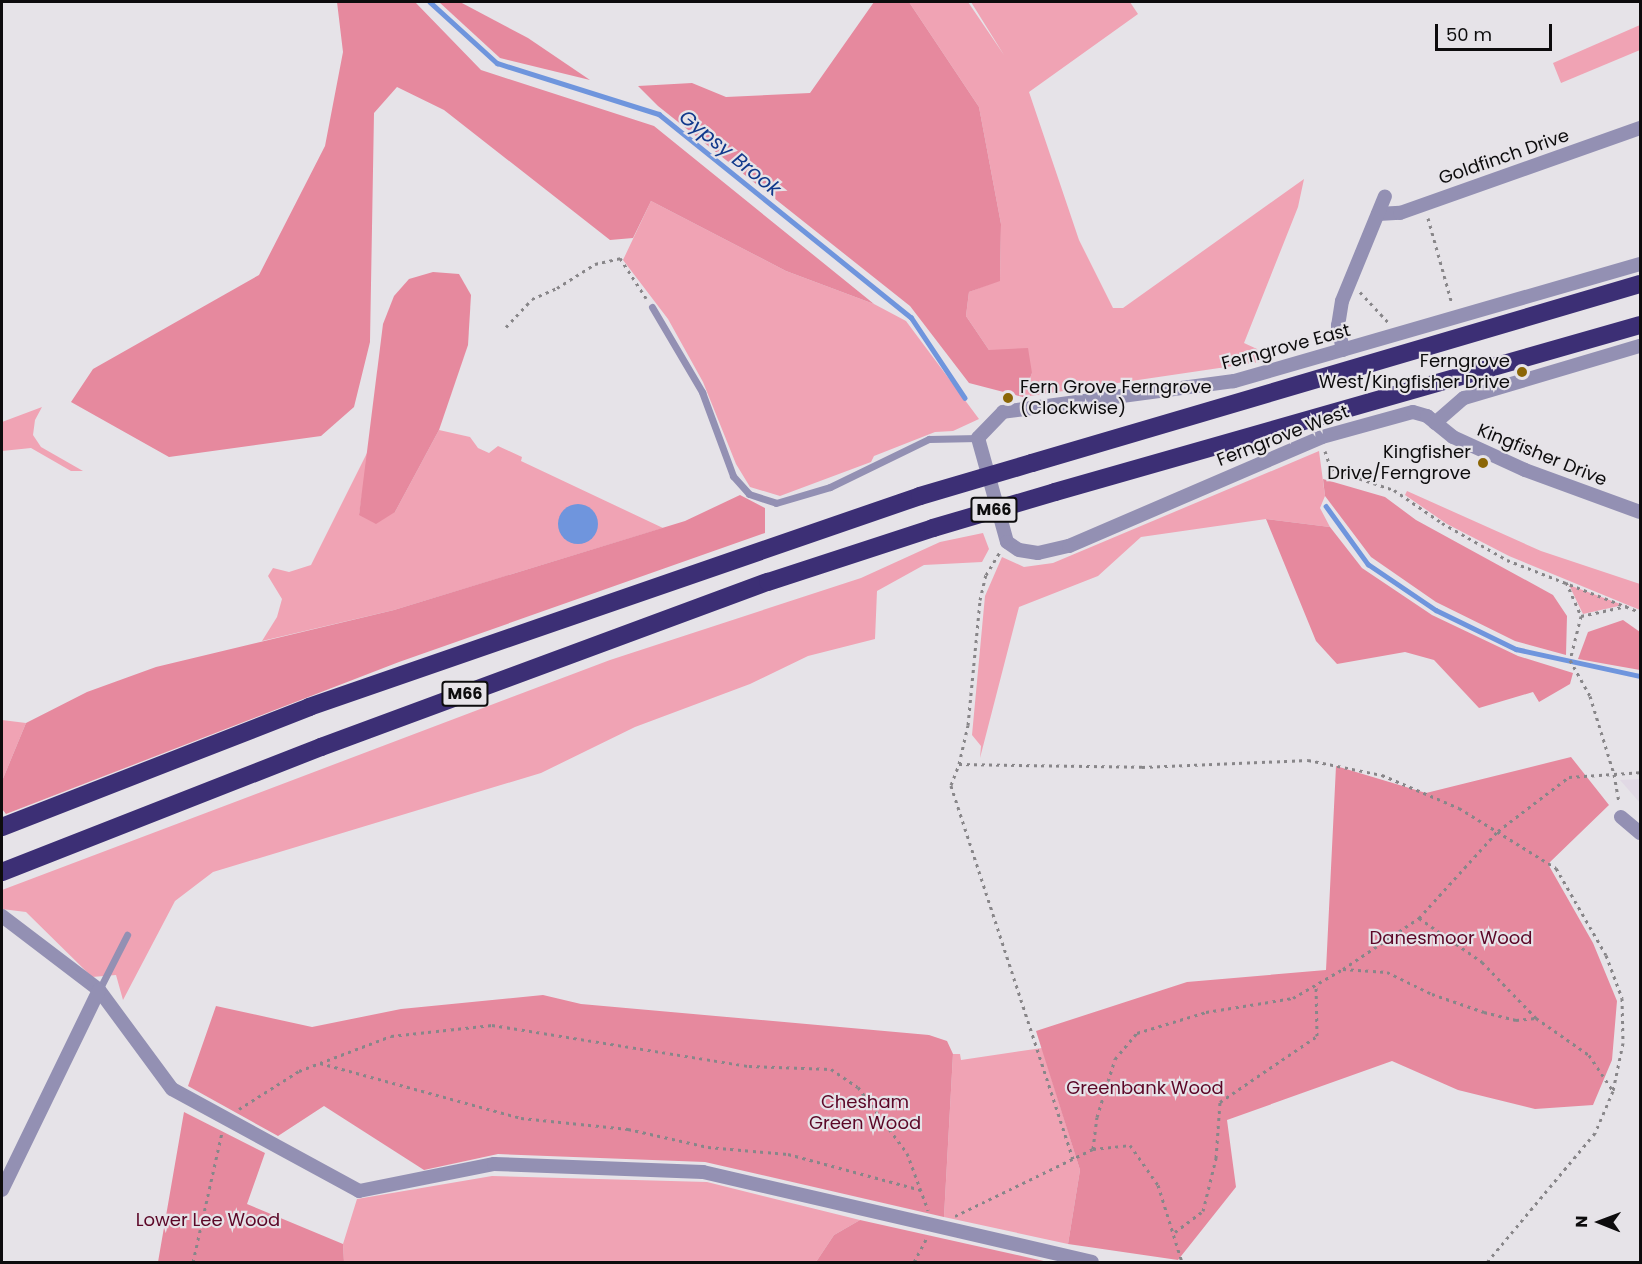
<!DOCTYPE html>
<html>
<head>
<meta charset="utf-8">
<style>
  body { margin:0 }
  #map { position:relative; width:1642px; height:1264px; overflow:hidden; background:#e6e3e8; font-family:Poppins,sans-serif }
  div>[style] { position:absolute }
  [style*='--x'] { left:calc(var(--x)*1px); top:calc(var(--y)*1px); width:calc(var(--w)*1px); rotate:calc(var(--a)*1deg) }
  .built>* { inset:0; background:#e1d9e5 }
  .green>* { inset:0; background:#f0a3b4 }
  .forest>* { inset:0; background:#e6899e }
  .water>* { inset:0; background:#6f95dd }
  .round { border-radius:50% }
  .stream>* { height:4.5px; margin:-2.25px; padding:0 2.25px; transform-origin:2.25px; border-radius:2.25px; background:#6f95dd }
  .path>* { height:3px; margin-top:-1.5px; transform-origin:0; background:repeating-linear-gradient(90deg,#888689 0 3px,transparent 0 7.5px) }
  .service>* { height:7px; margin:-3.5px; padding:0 3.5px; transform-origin:3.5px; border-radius:3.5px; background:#9390b3 }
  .minor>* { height:14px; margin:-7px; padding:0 7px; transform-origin:7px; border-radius:7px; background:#9390b3 }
  .motorway>* { height:18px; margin:-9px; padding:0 9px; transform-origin:9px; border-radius:9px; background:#3c2f75 }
  .motorway-bridge>* { height:18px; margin:-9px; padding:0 9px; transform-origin:9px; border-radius:9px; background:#3c2f75 }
  .dots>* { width:16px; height:16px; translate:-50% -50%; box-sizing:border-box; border:3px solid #e6e3e8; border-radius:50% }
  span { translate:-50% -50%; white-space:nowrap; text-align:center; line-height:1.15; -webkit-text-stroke:4.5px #e6e3e8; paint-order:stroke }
  .shield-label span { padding:2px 4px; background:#e6e3e8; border:2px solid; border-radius:4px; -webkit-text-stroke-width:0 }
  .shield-label { font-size:16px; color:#0d0c0d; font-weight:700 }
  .street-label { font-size:18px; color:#0d0c0d }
  .poi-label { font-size:18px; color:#0d0c0d }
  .right { translate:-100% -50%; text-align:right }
  .left { translate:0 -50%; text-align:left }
  .park-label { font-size:18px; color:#5b0727 }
  .water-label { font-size:20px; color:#11398c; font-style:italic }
  .frame { position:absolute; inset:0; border:3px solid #0d0c0d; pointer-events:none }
  .north { position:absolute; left:1570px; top:1192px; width:60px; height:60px; -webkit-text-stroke:4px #e6e3e8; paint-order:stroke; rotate:271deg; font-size:16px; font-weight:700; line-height:24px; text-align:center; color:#0d0c0d }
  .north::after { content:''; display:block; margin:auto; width:21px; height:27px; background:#0d0c0d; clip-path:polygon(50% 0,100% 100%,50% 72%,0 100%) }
  .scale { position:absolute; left:1435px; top:24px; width:117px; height:27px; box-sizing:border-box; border:3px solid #0d0c0d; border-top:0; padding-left:8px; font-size:18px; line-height:21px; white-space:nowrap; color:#0d0c0d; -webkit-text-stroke:4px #e6e3e8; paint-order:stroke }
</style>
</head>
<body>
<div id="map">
  <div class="built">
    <i style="clip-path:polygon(1640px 779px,1640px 803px,1620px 780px)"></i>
  </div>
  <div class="green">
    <i style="clip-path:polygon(909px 2px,968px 2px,1004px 55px,971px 2px,1130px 2px,1138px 14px,1029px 92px,1079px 240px,1113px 308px,1123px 308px,1304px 179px,1298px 207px,1244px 343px,1257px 349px,1260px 362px,1023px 397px,1032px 373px,989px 350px,966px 316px,969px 292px,1000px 280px,1001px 224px,979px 107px)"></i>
    <i style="clip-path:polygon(1640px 25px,1640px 50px,1561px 83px,1553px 63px)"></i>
    <i style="clip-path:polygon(651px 201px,786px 271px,874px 304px,906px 321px,979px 419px,953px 431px,935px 432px,874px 456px,871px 462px,780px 496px,750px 487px,736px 464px,703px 382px,668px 319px,623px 260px)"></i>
    <i style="clip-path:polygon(42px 407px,35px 420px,33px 435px,41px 447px,83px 471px,71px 471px,31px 448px,2px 451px,2px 422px)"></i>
    <i style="clip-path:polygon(439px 430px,470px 437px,478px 448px,489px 453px,498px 446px,522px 457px,521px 461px,663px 528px,394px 610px,262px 641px,277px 617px,282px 599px,268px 576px,273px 568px,289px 572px,311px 565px,369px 449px,359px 515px,395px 512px)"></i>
    <i style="clip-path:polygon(1319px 451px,1325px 496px,1320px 508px,1330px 527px,1266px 519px,1141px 537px,1098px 576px,1019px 607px,980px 758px,981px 746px,972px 735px,985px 596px,1002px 557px,1024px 567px,1053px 563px)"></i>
    <i style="clip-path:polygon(1407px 491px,1541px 551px,1640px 584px,1640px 610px,1509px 556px,1447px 524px,1405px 495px)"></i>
    <i style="clip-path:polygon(983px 533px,989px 549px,982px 562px,924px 565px,877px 591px,875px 639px,808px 656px,750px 684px,635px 727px,541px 773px,213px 872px,175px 901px,123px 1000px,116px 975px,92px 977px,26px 912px,2px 909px,2px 890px,610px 660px,861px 578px,940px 542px)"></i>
    <i style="clip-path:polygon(1569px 585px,1623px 605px,1583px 614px)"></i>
    <i style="clip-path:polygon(2px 720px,26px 723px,2px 781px)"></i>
    <i style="clip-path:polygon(1042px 1048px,1080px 1170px,1068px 1244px,944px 1217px,953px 1054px,960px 1054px,961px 1060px)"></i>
    <i style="clip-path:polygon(492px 1176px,707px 1182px,860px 1220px,834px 1235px,816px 1262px,344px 1262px,343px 1244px,357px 1199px)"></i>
  </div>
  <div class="forest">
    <i style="clip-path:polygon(337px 2px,415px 2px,481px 70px,654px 126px,874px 304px,786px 271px,651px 201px,633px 238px,610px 240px,444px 110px,397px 87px,374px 113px,370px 342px,354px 407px,321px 436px,169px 457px,71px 402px,93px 369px,259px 275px,325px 146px,343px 52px)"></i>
    <i style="clip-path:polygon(439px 2px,460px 2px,528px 38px,590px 80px,500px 58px)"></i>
    <i style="clip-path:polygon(874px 2px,909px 2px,979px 107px,1001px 224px,1000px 281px,969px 292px,966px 316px,989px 350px,1028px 348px,1032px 373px,1023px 397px,969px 383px,910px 306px,658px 106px,638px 86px,692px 83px,726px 97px,810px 93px)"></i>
    <i style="clip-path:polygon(433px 272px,459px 274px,471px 295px,468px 345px,439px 430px,395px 512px,376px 524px,359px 515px,383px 324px,394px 296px,409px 279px)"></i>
    <i style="clip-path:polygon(1323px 479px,1385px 497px,1416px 520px,1553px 595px,1567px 616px,1566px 655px,1515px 641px,1436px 602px,1371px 557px,1325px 496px)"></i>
    <i style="clip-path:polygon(740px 495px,765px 508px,765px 533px,399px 662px,6px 814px,2px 809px,2px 781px,26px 723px,87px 692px,156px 667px,394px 610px,685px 521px)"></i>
    <i style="clip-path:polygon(1266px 519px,1330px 527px,1362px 568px,1432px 615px,1518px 656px,1573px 673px,1570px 684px,1539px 702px,1533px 692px,1479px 708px,1434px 660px,1405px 652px,1337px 664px,1316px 641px)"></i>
    <i style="clip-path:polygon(1623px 620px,1640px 632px,1640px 670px,1578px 659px,1588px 632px)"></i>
    <i style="clip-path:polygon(1571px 757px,1609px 805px,1548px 864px,1593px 943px,1617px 1001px,1612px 1060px,1593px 1105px,1535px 1109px,1458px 1090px,1392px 1061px,1227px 1120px,1236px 1187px,1178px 1260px,1068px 1244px,1080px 1170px,1036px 1031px,1187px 982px,1326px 970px,1336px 766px,1426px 793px)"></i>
    <i style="clip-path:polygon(543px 995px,581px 1004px,929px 1035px,947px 1041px,953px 1054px,944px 1217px,705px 1162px,498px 1154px,424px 1170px,324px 1106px,278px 1136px,188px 1086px,216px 1006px,312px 1027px,401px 1009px)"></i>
    <i style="clip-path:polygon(184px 1112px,265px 1153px,247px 1204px,343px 1244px,344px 1262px,158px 1262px)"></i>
    <i style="clip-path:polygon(860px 1220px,1048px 1262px,816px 1262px,834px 1235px)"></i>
  </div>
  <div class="water">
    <i class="round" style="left:558px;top:504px;width:40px;height:40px"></i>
  </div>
  <div class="stream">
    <i style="--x:430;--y:2;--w:91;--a:42.3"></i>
    <i style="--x:497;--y:63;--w:170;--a:17.5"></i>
    <i style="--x:659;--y:114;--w:324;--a:38.9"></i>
    <i style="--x:911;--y:317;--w:97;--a:56.3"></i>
    <i style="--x:1326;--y:506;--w:72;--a:54.1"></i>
    <i style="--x:1368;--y:564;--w:82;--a:34.1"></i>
    <i style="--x:1436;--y:610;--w:89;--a:26"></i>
    <i style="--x:1516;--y:649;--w:127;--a:12.3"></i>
  </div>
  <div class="path">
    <i style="--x:1428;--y:218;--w:89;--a:74.4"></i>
    <i style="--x:1360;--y:292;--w:41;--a:47"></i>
    <i style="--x:506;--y:327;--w:38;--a:-47"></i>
    <i style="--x:532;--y:299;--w:27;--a:-24"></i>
    <i style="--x:557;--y:288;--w:45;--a:-32.3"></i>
    <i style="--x:595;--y:264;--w:26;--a:-13"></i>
    <i style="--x:620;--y:258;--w:48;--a:57"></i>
    <i style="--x:1325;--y:451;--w:19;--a:72"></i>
    <i style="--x:1331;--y:469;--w:66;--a:18.4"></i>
    <i style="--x:1394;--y:490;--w:58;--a:34.5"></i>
    <i style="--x:1442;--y:523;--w:75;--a:29.6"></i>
    <i style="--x:1507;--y:560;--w:143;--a:21.4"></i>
    <i style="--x:1566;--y:582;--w:37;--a:66"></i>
    <i style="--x:1581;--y:616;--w:45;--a:104"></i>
    <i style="--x:1570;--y:660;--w:41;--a:60.9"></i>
    <i style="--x:1590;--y:696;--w:82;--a:72.9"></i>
    <i style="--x:1614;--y:774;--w:26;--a:-4"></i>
    <i style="--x:1581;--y:616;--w:47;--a:-12.3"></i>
    <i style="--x:959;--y:764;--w:40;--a:-77"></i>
    <i style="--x:968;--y:725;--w:126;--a:-84.5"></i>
    <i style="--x:980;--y:600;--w:26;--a:-77"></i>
    <i style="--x:986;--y:575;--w:26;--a:-59"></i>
    <i style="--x:1419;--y:918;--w:77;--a:34.9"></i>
    <i style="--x:1482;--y:962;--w:78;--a:46"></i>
    <i style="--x:1536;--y:1018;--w:65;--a:34.9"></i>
    <i style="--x:1589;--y:1055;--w:43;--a:56.3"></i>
    <i style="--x:1343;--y:969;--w:44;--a:3.9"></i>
    <i style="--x:1387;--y:972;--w:50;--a:26.1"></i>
    <i style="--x:1432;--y:994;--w:55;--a:19.1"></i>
    <i style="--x:1484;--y:1012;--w:33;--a:14"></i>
    <i style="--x:1516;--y:1020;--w:20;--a:-6"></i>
    <i style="--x:320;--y:1063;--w:208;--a:15.3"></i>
    <i style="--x:521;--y:1118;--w:108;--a:5.9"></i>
    <i style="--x:628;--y:1129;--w:82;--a:12.7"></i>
    <i style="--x:708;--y:1147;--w:80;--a:5"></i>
    <i style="--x:788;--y:1154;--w:138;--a:15.1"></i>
    <i style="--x:239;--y:1109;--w:71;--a:-32.3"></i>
    <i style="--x:299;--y:1071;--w:98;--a:-20.8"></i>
    <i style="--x:391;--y:1036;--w:102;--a:-6.2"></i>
    <i style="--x:492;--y:1025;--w:260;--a:9.1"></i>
    <i style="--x:749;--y:1066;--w:82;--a:2.1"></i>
    <i style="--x:831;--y:1069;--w:32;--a:34"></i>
    <i style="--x:858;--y:1087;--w:82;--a:53.4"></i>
    <i style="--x:907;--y:1153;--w:61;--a:69.8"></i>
    <i style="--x:1093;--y:1149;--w:32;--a:-83"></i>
    <i style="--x:1097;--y:1117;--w:61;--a:-72.8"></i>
    <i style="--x:1115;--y:1059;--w:34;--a:-50"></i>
    <i style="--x:1137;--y:1033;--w:72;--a:-16.9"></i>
    <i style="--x:1206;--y:1012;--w:88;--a:-9.1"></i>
    <i style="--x:1293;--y:998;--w:58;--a:-30.1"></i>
    <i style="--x:1343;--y:969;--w:92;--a:-33.9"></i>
    <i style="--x:1419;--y:918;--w:118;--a:-47.8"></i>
    <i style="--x:1498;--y:831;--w:89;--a:-37.3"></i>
    <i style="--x:1569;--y:777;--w:45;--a:-3.8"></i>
    <i style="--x:1614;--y:774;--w:29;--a:80"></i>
    <i style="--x:1073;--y:1159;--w:393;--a:-108.1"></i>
    <i style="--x:951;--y:785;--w:22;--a:-69"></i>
    <i style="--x:959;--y:764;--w:183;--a:0.9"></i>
    <i style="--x:1142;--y:767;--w:166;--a:-2.4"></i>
    <i style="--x:1308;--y:760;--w:76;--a:11.5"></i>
    <i style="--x:1382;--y:775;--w:84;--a:23.2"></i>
    <i style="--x:1459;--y:808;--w:114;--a:31.7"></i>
    <i style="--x:1556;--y:868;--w:100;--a:60.1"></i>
    <i style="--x:1606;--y:955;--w:46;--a:69.6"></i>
    <i style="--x:1622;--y:998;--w:45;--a:88.7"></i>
    <i style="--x:1623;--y:1043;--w:49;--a:101.8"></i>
    <i style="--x:1613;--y:1091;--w:46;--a:113.2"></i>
    <i style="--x:1595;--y:1133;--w:168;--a:129.9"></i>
    <i style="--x:955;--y:1216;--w:153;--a:-25.9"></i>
    <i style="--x:1093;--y:1149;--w:37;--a:-6"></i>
    <i style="--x:1130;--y:1145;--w:49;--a:55"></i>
    <i style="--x:1158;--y:1185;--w:81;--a:72.7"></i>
    <i style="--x:1175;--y:1232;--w:35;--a:-37"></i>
    <i style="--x:1203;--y:1211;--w:55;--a:-76.2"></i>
    <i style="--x:1216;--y:1158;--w:56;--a:-85.9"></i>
    <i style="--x:1220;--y:1102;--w:117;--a:-34.2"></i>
    <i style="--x:1317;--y:1036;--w:50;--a:-91.1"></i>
    <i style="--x:193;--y:1262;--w:133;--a:-77.4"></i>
    <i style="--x:914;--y:1262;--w:27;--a:-62"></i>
  </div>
  <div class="service">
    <i style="--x:652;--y:307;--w:99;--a:59.5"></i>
    <i style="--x:702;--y:392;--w:90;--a:69.7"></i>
    <i style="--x:733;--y:476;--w:24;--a:48"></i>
    <i style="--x:749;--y:494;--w:28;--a:18"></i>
    <i style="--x:776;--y:503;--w:56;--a:-16.5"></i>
    <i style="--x:830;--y:487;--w:110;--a:-25.9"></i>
    <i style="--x:929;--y:439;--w:49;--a:-1.2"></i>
    <i style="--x:99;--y:990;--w:62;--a:-63"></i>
  </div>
  <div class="minor">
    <i style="--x:1378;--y:214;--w:22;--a:-3"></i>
    <i style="--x:1400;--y:213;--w:255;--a:-19.5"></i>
    <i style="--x:1640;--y:264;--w:423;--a:163.9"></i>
    <i style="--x:1234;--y:381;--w:233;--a:172.4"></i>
    <i style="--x:1003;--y:412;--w:36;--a:134"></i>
    <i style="--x:978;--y:438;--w:108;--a:74.4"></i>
    <i style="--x:1007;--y:542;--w:14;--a:34"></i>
    <i style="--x:1019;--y:550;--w:19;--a:9"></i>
    <i style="--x:1038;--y:553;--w:32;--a:-13"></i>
    <i style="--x:1069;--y:546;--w:275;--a:-23.3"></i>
    <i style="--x:1322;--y:437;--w:94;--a:-15.4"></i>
    <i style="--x:1413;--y:412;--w:15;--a:16"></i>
    <i style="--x:1427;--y:416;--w:33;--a:39"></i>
    <i style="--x:1453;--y:437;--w:79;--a:24.6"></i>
    <i style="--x:1525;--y:470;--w:122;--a:20.1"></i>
    <i style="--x:1343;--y:350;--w:25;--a:-102"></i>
    <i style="--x:1338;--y:326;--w:25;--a:-81"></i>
    <i style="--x:1342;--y:301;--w:113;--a:-67.7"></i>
    <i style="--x:1435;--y:423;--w:38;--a:-41"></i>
    <i style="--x:1464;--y:398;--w:184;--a:-16.5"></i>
    <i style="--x:1621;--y:817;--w:25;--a:40"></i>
    <i style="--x:2;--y:916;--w:122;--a:37.3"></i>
    <i style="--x:99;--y:990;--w:123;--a:53.6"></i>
    <i style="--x:172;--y:1089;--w:213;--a:28.6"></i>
    <i style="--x:359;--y:1191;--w:138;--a:-11.3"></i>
    <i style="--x:494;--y:1164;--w:209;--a:2.2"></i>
    <i style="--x:703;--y:1172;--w:399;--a:13"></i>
    <i style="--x:2;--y:1190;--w:222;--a:-64.1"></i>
  </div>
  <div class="motorway">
    <i style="--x:1032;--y:463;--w:634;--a:-16.4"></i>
    <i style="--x:1055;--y:492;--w:608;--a:-15.93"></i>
    <i style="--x:2;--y:827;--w:330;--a:-21.3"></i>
    <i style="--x:309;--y:707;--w:646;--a:-19.05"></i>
    <i style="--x:2;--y:872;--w:343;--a:-21.4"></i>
    <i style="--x:321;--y:747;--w:476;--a:-20.3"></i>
    <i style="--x:768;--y:582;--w:174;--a:-18.1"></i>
  </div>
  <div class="motorway-bridge">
    <i style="--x:920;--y:496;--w:117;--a:-16.4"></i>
    <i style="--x:933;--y:528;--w:127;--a:-16.4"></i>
  </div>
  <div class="dots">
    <i style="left:1522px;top:372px;background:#8b6606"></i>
    <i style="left:1008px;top:398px;background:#8b6606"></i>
    <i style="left:1483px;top:463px;background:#8b6606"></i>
  </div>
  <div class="shield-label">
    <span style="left:994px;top:510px">M66</span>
    <span style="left:465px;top:694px">M66</span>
  </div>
  <div class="street-label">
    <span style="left:1504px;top:157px;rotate:-19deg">Goldfinch Drive</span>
    <span style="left:1286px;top:347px;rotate:-15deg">Ferngrove East</span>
    <span style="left:1283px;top:436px;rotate:-21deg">Ferngrove West</span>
    <span style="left:1542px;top:455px;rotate:22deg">Kingfisher Drive</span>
  </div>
  <div class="poi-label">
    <span class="right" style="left:1510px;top:372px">Ferngrove<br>West/Kingfisher Drive</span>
    <span class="left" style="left:1020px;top:398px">Fern Grove Ferngrove<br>(Clockwise)</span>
    <span class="right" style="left:1471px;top:463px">Kingfisher<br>Drive/Ferngrove</span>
  </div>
  <div class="park-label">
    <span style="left:1451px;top:938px">Danesmoor Wood</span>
    <span style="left:1145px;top:1088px">Greenbank Wood</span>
    <span style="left:865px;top:1113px">Chesham<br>Green Wood</span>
    <span style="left:208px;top:1220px">Lower Lee Wood</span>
  </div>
  <div class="water-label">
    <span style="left:730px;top:153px;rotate:39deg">Gypsy Brook</span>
  </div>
  <div class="frame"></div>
  <div class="north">N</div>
  <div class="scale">50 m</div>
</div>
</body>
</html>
